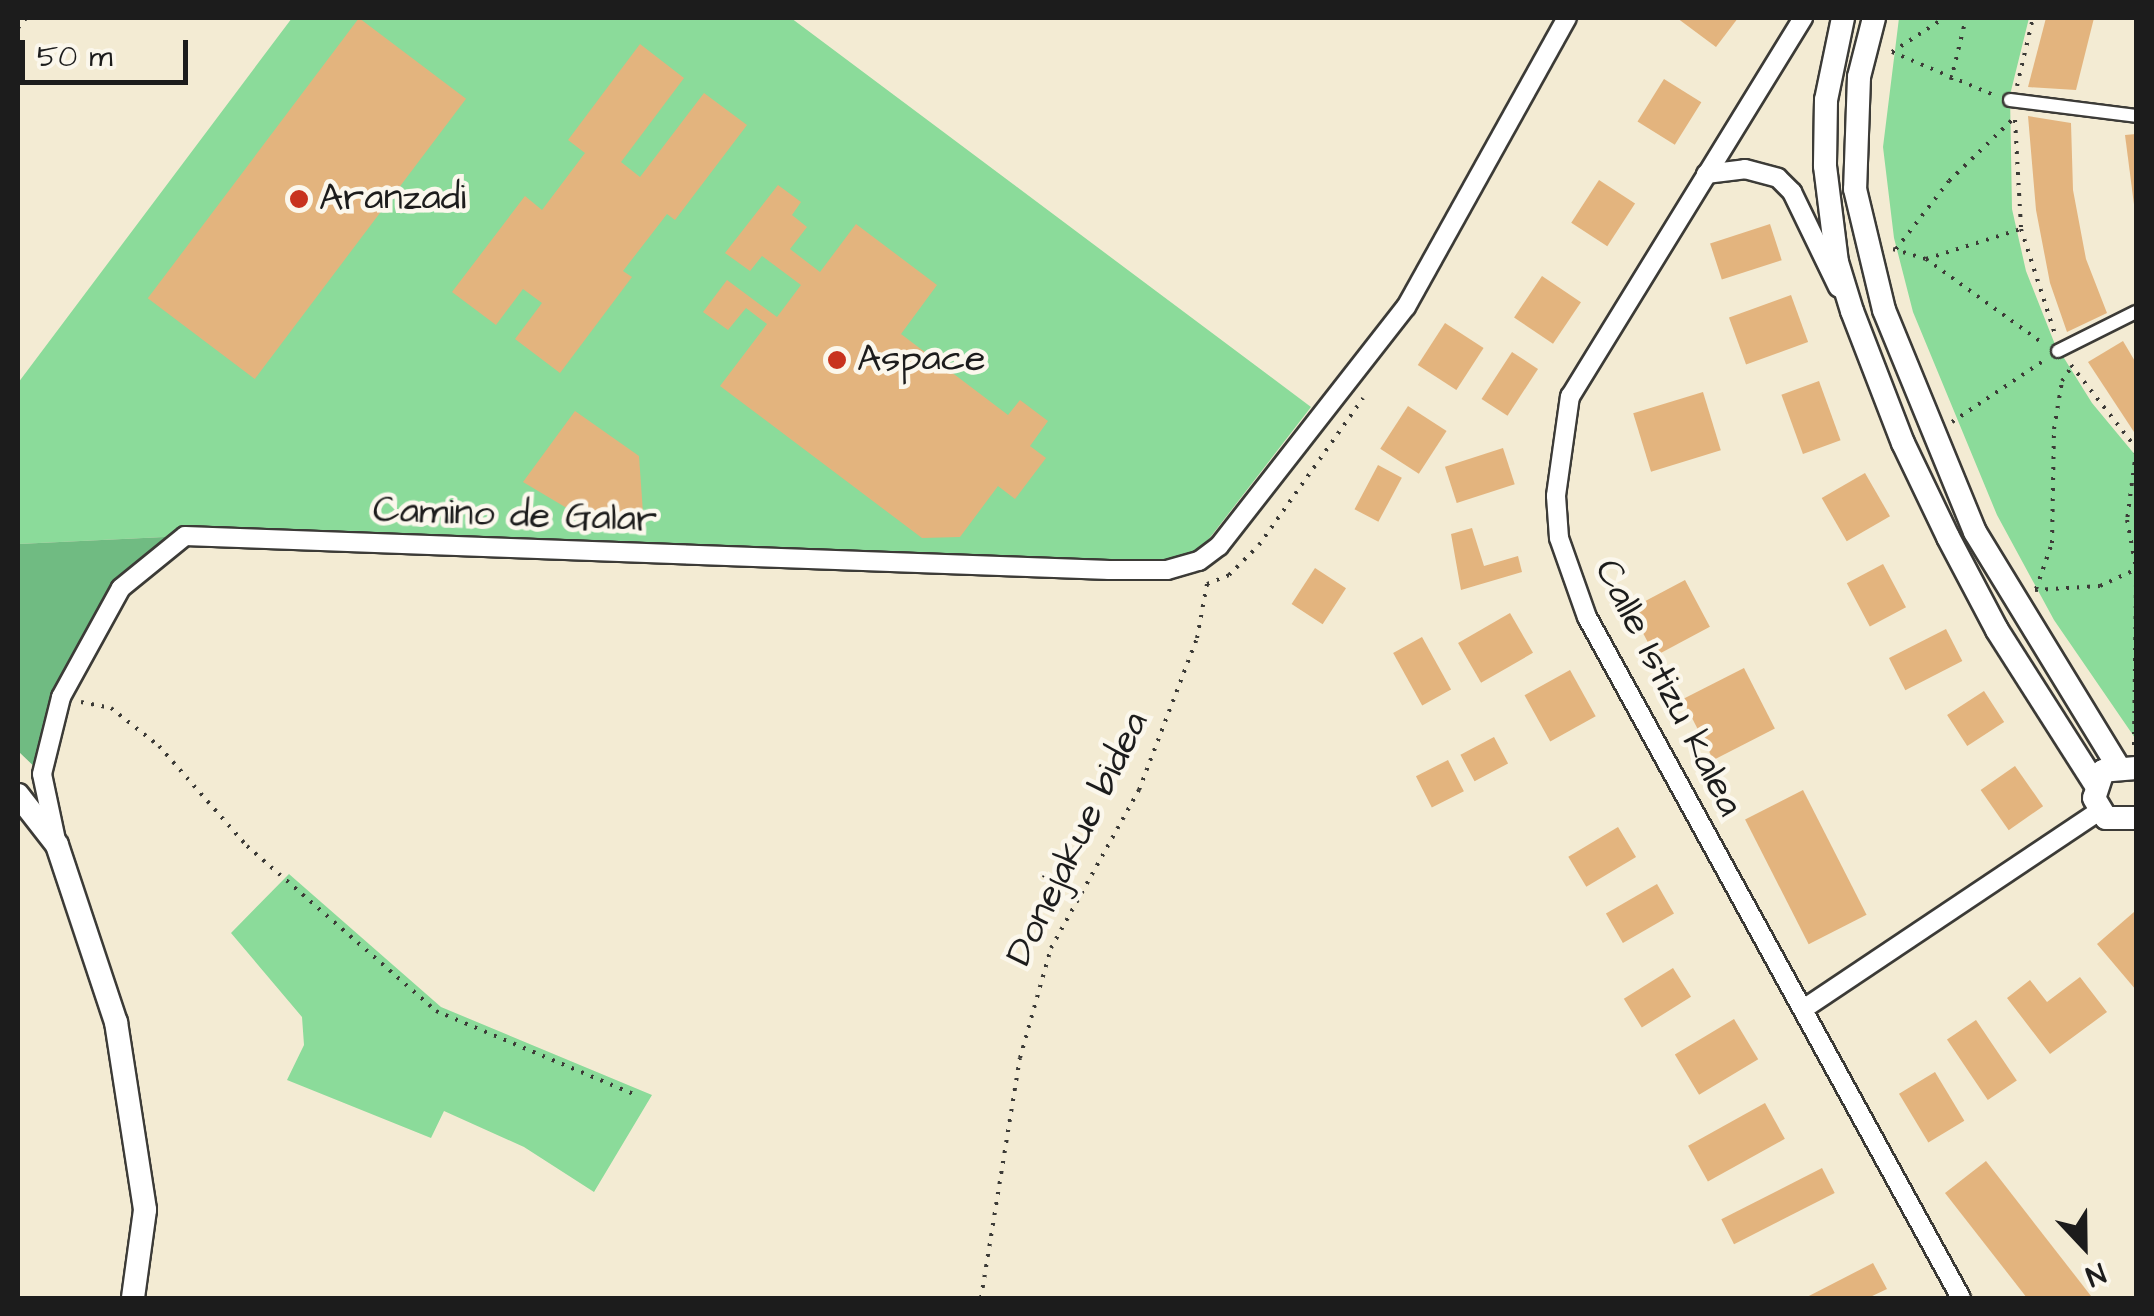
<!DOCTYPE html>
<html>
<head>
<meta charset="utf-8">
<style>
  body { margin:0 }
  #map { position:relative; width:2154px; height:1316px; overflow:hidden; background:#f3ebd3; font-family:"Architects Daughter",sans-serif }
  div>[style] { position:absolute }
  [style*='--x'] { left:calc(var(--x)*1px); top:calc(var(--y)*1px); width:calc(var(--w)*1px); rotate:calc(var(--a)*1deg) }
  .green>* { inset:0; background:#8bdb9a }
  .forest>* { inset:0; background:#70bb82 }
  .building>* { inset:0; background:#e3b47e; transform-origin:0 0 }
  .path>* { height:4px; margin-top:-2px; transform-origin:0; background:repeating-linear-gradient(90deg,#3c3b37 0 2.5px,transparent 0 10.5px) }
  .roads { filter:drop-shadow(2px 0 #3c3b37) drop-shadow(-2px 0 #3c3b37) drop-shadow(0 2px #3c3b37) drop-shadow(0 -2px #3c3b37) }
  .pedestrian>* { height:12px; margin:-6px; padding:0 6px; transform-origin:6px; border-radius:6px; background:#fff }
  .minor>* { height:18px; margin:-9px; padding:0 9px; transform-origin:9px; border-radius:9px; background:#fff }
  .tertiary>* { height:22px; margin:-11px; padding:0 11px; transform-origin:11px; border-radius:11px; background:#fff }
  .dots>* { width:28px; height:28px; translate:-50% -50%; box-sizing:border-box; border:5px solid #fbf7ec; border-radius:50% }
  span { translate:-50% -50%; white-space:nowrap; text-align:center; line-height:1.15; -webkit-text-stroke:9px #fbf7ec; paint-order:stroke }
  .poi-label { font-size:38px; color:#1c1c1c }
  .left { translate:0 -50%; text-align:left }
  .street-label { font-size:38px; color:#1c1c1c }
  .frame { position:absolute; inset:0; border:20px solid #1c1c1c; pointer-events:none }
  .north { position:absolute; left:2034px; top:1196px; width:100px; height:100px; -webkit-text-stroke:8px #fbf7ec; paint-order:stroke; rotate:158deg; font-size:28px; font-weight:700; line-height:40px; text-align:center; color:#1c1c1c }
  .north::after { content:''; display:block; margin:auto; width:35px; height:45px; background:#1c1c1c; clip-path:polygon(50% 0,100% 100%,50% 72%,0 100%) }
  .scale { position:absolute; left:20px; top:40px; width:168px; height:45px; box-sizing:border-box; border:5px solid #1c1c1c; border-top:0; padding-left:12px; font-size:30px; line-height:35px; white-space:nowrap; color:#1c1c1c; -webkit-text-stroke:8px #fbf7ec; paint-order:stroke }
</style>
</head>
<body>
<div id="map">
  <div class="green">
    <i style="clip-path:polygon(292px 18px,791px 18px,1311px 407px,1188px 566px,185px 536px,18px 544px,18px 383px)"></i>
    <i style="clip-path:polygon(1899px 18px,2029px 18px,2010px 95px,2012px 209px,2026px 271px,2054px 342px,2092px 403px,2136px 456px,2135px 738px,2054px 620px,1997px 515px,1913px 312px,1894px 238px,1883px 147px)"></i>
    <i style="clip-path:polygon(289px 874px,441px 1007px,652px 1095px,594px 1192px,524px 1147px,444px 1111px,431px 1138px,287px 1080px,304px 1045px,302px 1017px,231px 933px)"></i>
  </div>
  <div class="forest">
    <i style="clip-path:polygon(185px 536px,121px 588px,61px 697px,42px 774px,18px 751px,18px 544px)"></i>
  </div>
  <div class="building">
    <i style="left:359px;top:18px;width:134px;height:351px;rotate:37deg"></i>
    <i style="clip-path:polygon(1677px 18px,1738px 18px,1716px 47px)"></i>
    <i style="clip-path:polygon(2046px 18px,2094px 18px,2076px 90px,2028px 87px)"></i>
    <i style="clip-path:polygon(640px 44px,684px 78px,621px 162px,640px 177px,704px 93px,747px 125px,675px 220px,667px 214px,623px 271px,632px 277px,560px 373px,515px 339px,542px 303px,523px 289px,496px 325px,452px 292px,525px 196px,542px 210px,585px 153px,568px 140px)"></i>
    <i style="left:1664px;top:79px;width:44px;height:50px;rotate:32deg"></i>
    <i style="clip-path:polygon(2028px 116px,2071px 123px,2073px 190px,2086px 259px,2107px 313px,2067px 332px,2050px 283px,2036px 210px)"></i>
    <i style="clip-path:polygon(2136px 134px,2136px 220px,2125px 135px)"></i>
    <i style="left:1599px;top:180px;width:43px;height:51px;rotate:33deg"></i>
    <i style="clip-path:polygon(778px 185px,801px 202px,792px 215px,807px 227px,790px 249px,820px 272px,856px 224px,937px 285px,901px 334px,1008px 415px,1020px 400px,1048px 421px,1030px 446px,1046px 458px,1015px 499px,998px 486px,960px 537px,922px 538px,720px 386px,767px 324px,746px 308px,728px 330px,703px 312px,727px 280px,777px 317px,801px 285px,762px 256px,750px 271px,725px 253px)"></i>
    <i style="left:1770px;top:224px;width:38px;height:63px;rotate:72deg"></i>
    <i style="left:1542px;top:276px;width:47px;height:50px;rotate:34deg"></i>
    <i style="left:1791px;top:295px;width:50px;height:66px;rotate:70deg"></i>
    <i style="left:1445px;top:323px;width:46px;height:50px;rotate:33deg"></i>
    <i style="clip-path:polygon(2123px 341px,2136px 363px,2136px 435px,2088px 362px)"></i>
    <i style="left:1512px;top:352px;width:31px;height:56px;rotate:33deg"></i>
    <i style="left:1819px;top:381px;width:63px;height:40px;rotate:70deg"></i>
    <i style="left:1703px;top:392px;width:61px;height:73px;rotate:73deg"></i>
    <i style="left:1408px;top:406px;width:46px;height:51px;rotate:33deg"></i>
    <i style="clip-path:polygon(575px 411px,639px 456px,644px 527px,602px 529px,523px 482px)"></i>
    <i style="left:1503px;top:448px;width:38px;height:61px;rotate:72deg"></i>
    <i style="left:1378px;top:465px;width:27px;height:50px;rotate:28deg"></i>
    <i style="left:1865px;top:473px;width:50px;height:50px;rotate:60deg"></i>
    <i style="clip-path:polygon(1472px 528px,1484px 566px,1518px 556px,1522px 572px,1461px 590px,1451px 534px)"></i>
    <i style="left:1883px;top:564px;width:49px;height:41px;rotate:62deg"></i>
    <i style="left:1315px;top:568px;width:37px;height:43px;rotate:33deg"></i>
    <i style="left:1685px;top:580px;width:53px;height:62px;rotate:62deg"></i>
    <i style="left:1510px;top:613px;width:46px;height:60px;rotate:60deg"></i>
    <i style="left:1946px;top:629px;width:36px;height:64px;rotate:63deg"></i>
    <i style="left:1422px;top:637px;width:60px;height:33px;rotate:61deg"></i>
    <i style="left:1744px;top:668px;width:68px;height:69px;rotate:63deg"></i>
    <i style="left:1570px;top:670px;width:53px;height:52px;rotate:61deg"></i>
    <i style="left:1984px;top:691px;width:37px;height:44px;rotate:57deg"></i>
    <i style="left:1494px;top:737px;width:30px;height:38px;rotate:62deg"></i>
    <i style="left:1448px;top:760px;width:35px;height:36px;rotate:63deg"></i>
    <i style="left:2015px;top:766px;width:49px;height:42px;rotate:55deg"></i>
    <i style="left:1803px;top:790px;width:140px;height:65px;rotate:63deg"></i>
    <i style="left:1618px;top:827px;width:35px;height:58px;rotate:59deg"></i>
    <i style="left:1657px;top:884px;width:34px;height:59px;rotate:60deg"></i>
    <i style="clip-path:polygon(2134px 912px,2136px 915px,2136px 990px,2097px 944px)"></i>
    <i style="left:1673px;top:968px;width:34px;height:58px;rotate:58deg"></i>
    <i style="clip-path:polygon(2080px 977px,2107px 1012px,2050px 1054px,2007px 998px,2030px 980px,2047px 1002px)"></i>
    <i style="left:1734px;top:1019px;width:47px;height:69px;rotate:59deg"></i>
    <i style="left:1976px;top:1020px;width:73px;height:35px;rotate:56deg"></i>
    <i style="left:1935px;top:1072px;width:57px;height:42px;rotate:59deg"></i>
    <i style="left:1765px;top:1103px;width:41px;height:88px;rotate:61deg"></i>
    <i style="clip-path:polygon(1986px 1161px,2091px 1296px,2089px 1298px,2027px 1298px,1945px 1193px)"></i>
    <i style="left:1822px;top:1168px;width:28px;height:113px;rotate:63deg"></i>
    <i style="clip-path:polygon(1873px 1263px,1887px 1289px,1868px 1298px,1805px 1298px)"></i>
  </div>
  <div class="path">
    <i style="--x:18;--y:28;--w:13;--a:-51"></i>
    <i style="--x:1892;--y:52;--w:113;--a:22.9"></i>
    <i style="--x:1892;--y:52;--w:62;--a:-33.2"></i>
    <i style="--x:1951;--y:80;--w:64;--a:-76.4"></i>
    <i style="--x:2017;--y:86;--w:70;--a:-76.8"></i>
    <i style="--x:2015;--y:120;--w:109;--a:86.8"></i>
    <i style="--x:2021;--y:229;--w:110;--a:72.1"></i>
    <i style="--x:1893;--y:249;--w:34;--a:17"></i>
    <i style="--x:1926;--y:259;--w:145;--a:35.8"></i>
    <i style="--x:1896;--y:249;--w:86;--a:-52.1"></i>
    <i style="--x:1949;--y:181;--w:92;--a:-44.1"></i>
    <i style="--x:1926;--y:259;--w:100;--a:-17.5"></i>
    <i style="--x:2071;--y:365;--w:105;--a:51.9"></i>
    <i style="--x:1952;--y:422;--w:110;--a:-33.8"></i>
    <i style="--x:2136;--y:452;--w:69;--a:97.5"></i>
    <i style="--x:2127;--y:520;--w:49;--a:79.4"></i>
    <i style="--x:2036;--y:589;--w:49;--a:-70.8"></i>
    <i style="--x:2052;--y:543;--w:114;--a:-89"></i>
    <i style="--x:2054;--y:429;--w:49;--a:-80.5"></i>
    <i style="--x:2062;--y:381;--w:18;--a:-56"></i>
    <i style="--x:2035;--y:590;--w:65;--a:-3.5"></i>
    <i style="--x:2100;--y:586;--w:40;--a:-25"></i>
    <i style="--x:81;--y:702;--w:31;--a:11"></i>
    <i style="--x:111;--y:708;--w:61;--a:38.4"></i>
    <i style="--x:159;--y:746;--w:133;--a:48.7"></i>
    <i style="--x:247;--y:846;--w:251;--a:41.1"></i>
    <i style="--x:436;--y:1011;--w:219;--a:22.8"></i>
    <i style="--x:2134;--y:745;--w:163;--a:-89.3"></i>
    <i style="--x:981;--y:1298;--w:243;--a:-80.8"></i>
    <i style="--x:1020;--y:1058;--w:114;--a:-74.3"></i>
    <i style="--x:1051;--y:948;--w:181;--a:-60.9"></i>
    <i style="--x:1139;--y:790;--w:163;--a:-69.1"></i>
    <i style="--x:1197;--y:638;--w:55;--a:-79.5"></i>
    <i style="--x:1207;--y:584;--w:24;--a:-22"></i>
    <i style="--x:1229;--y:575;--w:42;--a:-45"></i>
    <i style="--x:1259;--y:545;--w:180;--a:-54.7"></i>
  </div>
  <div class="roads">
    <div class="pedestrian">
      <i style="--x:2010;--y:100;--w:127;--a:7.2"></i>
      <i style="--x:2058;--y:351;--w:87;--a:-26.6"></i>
    </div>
    <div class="minor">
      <i style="--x:1803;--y:18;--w:444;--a:121.6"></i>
      <i style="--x:1570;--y:396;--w:101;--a:98"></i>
      <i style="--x:1556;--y:496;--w:42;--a:85.9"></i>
      <i style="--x:1559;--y:538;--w:84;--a:70.5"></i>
      <i style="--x:1587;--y:617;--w:777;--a:61.22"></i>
      <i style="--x:1706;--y:174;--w:39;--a:-7"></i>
      <i style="--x:1745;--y:169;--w:34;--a:15"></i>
      <i style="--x:1778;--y:178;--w:20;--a:45"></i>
      <i style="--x:1792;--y:192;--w:106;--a:64.2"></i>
      <i style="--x:56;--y:840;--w:67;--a:-102"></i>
      <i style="--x:42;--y:774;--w:79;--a:-76.1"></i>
      <i style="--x:61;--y:697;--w:124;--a:-61.2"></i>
      <i style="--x:121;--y:588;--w:82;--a:-39.1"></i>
      <i style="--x:185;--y:536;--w:925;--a:2.11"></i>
      <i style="--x:1109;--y:570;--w:58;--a:0"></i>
      <i style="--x:1167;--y:570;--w:33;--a:-16"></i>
      <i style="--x:1199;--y:561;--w:25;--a:-37"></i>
      <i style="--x:1219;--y:546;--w:303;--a:-52"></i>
      <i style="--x:1406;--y:307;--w:331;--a:-60.9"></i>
      <i style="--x:1805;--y:1008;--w:354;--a:-33.8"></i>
    </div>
    <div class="tertiary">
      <i style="--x:1843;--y:18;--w:84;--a:101.7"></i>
      <i style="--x:1826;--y:100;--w:66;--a:90.9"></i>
      <i style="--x:1825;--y:166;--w:97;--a:82.9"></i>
      <i style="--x:1837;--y:262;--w:51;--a:73"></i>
      <i style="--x:1852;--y:311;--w:142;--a:68.9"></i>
      <i style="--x:1903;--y:443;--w:104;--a:64.4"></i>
      <i style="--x:1948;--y:537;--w:105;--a:62.2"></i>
      <i style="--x:1997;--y:630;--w:183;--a:57.5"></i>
      <i style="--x:1874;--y:18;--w:61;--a:104.3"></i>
      <i style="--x:1859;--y:77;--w:112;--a:92"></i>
      <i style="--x:1855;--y:189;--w:124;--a:76.5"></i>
      <i style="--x:1884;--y:310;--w:240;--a:67.7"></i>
      <i style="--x:1975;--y:532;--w:273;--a:58.6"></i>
      <i style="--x:2136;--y:768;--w:33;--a:175"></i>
      <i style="--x:2103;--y:771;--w:28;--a:108"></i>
      <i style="--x:2094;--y:798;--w:23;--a:59"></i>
      <i style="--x:2106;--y:818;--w:30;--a:0"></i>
      <i style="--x:18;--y:795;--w:63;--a:52"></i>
      <i style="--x:57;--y:845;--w:187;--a:71.6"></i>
      <i style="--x:116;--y:1022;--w:190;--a:81.2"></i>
      <i style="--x:145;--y:1210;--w:89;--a:97.8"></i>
    </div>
  </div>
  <div class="dots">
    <i style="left:299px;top:199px;background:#c8321e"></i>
    <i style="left:837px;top:360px;background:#c8321e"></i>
  </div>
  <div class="poi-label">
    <span class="left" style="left:319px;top:199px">Aranzadi</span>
    <span class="left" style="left:857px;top:360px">Aspace</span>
  </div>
  <div class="street-label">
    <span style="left:515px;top:516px;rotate:2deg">Camino de Galar</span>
    <span style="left:1668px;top:688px;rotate:63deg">Calle Istizu kalea</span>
    <span style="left:1078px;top:839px;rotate:-64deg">Donejakue bidea</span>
  </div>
  <div class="frame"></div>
  <div class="north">N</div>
  <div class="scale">50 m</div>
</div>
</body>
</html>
